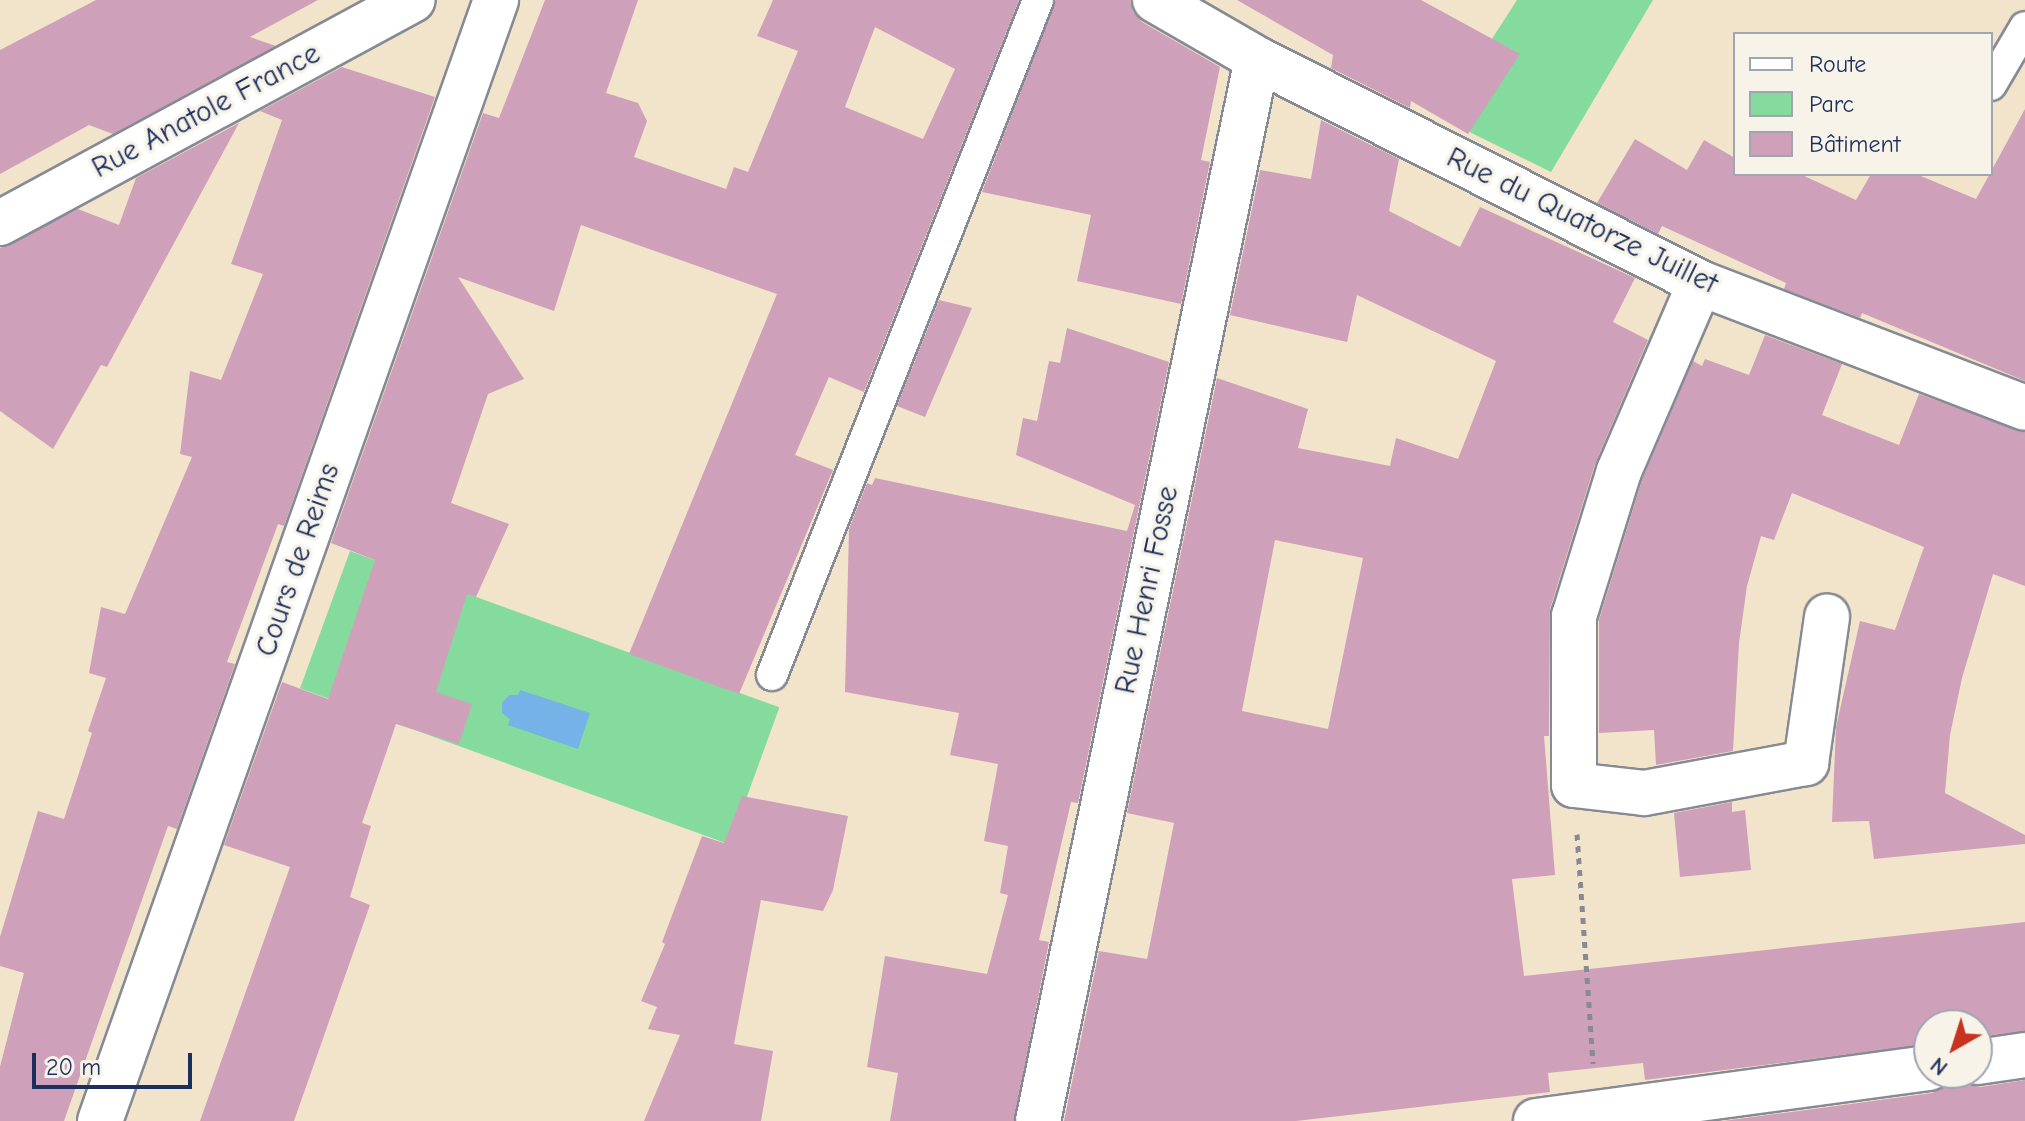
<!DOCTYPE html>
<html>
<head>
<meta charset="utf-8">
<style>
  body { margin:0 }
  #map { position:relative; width:2025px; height:1121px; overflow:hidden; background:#f2e4ca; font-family:"Comic Neue",sans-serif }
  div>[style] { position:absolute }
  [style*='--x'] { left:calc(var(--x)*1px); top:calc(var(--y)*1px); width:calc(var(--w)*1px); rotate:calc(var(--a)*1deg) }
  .green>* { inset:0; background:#85db9e; transform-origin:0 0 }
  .water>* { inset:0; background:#74b2e7 }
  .building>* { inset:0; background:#cfa0b9 }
  .path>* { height:5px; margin-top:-2.5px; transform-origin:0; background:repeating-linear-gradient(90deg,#868a94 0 6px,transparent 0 12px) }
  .roads { filter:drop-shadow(2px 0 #868a94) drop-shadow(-2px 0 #868a94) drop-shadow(0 2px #868a94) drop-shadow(0 -2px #868a94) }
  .service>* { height:30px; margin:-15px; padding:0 15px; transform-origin:15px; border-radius:15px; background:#fff }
  .minor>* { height:44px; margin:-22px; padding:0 22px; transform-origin:22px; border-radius:22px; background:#fff }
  span { translate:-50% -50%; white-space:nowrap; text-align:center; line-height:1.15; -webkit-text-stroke:7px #f7f3e8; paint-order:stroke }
  .street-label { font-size:30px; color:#1b2f5e }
  .legend { position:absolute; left:1733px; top:32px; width:260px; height:144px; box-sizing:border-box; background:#f7f3e8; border:2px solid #9fa5b1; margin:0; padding:10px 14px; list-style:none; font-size:24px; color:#1b2f5e }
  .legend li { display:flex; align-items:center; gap:16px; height:40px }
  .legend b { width:40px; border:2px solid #9fa5b1 }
  .north { position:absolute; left:1913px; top:1009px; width:80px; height:80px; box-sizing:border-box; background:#f7f3e8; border:2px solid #9fa5b1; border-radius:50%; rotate:219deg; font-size:22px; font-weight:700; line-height:32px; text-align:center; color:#1b2f5e }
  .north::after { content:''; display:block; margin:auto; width:28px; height:36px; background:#c8321e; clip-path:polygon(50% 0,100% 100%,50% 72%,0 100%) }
  .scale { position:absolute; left:32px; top:1053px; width:160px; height:36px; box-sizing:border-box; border:4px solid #1b2f5e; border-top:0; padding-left:10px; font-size:24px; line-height:28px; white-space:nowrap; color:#1b2f5e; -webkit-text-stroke:6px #f7f3e8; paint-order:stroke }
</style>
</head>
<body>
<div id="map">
  <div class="green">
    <i style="clip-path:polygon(1517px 0,1653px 0,1551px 172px,1441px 118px)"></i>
    <i style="left:350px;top:551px;width:457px;height:146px;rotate:20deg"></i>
  </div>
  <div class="water">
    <i style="clip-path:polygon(520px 690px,590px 713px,578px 749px,508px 725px,510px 719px,502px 713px,502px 703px,509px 695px,518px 695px)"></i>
  </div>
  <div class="building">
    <i style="clip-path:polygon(96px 0,318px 0,250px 37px,276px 46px,113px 134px,89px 125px,0 174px,0 50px)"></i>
    <i style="clip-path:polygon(evenodd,545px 0,638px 0,606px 93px,638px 103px,647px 121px,634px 157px,726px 189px,734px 167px,748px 172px,798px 51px,757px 36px,773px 0,1019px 0,864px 392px,829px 377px,795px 455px,833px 470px,739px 694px,629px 654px,777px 294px,581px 225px,554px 311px,458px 277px,524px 379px,488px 394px,451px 503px,509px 524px,476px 597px,467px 594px,436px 692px,472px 704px,459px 744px,396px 724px,362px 823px,371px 826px,350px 897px,370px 905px,294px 1121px,200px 1121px,290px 867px,224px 845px,282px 682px,328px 699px,375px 560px,331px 543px,483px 113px,499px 118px,545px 0,875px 27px,955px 69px,923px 139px,845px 107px,875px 27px)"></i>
    <i style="clip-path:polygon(1056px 0,1130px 0,1133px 12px,1142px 22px,1220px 67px,1201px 160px,1210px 162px,1181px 304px,1077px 281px,1091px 215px,982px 192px)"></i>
    <i style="clip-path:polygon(1237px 0,1421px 0,1520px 54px,1468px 134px,1411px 101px,1410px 108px,1331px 68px,1333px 55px)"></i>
    <i style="clip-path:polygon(342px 67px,435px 97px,284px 526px,278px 524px,227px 662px,235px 664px,177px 829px,168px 826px,64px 1121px,0 1121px,0 1067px,24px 973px,0 966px,0 937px,38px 811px,64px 819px,92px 733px,88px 731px,106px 678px,89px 673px,101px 607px,125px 614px,192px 457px,180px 454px,190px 371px,221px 380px,263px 274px,231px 264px,282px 120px,260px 111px)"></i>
    <i style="clip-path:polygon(2025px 109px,2025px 381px,1862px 313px,1860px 318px,1784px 289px,1786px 283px,1662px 226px,1658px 234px,1597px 203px,1635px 139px,1687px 170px,1704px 140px,1735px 158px,1735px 174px,1800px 174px,1856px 200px,1871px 174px,1916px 174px,1976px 199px)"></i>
    <i style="clip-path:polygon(evenodd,1321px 120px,1399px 159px,1389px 211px,1460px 247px,1480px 207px,1635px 278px,1613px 322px,1648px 340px,1595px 464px,1550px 609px,1549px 736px,1544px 736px,1555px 875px,1512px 879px,1524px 976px,2025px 922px,2025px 1031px,1977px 1037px,1977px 1025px,1929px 1025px,1929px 1044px,1645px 1080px,1643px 1063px,1548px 1073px,1550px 1092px,1296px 1121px,1064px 1121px,1099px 951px,1147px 959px,1174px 823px,1127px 813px,1217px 378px,1308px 409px,1298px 448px,1390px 466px,1396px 438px,1458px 459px,1496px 361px,1357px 295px,1347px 342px,1230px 315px,1260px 170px,1311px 179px,1321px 120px,1275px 540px,1363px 558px,1328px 729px,1242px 711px,1275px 540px)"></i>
    <i style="clip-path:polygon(239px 123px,107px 367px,101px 365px,53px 449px,0 411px,0 248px,78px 209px,119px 225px,136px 178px)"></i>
    <i style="clip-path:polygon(939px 300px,972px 308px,925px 417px,897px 406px)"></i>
    <i style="clip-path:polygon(1067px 328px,1169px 362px,1078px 803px,1071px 802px,1039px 940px,1049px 942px,1014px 1121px,890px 1121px,898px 1073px,867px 1067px,885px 956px,987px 974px,1008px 895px,1000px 893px,1008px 846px,984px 841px,998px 764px,950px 755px,959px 713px,845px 692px,849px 529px,867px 483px,872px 485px,875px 478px,1127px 531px,1135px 505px,1016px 455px,1023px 418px,1037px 421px,1049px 361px,1060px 363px)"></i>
    <i style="clip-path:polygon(1765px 335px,1842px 364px,1822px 415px,1899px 445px,1919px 394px,2025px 432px,2025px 586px,1993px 574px,1962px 678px,1950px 735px,1945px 793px,2025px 835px,2025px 844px,1874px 859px,1869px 821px,1832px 822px,1836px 727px,1860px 621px,1895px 630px,1924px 547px,1792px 493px,1774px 540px,1761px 536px,1747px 586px,1739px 643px,1733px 751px,1656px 765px,1654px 730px,1599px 733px,1599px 620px,1642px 480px,1693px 361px,1702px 366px,1705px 359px,1749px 375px)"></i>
    <i style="clip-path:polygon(742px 796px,848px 816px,833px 890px,823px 911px,761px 900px,734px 1044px,773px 1051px,761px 1121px,644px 1121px,680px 1035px,648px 1029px,657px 1007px,641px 1001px,665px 944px,662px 942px,702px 836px,724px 843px)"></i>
    <i style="clip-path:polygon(1732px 802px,1732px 812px,1745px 810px,1751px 870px,1680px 877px,1674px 813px)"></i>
    <i style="clip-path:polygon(1953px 1073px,1967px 1085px,1980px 1087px,2025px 1080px,2025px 1121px,1723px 1121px,1932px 1093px,1945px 1087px)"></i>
  </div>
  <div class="path">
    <i style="--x:1577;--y:834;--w:230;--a:86"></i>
  </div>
  <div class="roads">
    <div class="service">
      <i style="--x:1991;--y:85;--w:67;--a:-59.6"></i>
      <i style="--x:772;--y:675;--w:726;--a:-68.49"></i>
    </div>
    <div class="minor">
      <i style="--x:1155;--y:0;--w:118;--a:30"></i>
      <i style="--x:1257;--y:59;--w:496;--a:26.8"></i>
      <i style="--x:1700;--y:283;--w:348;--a:21"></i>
      <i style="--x:0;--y:223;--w:469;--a:-28.4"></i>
      <i style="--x:1700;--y:283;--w:205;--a:113.3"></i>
      <i style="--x:1619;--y:471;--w:152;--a:107.2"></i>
      <i style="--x:1574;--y:616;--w:169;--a:90"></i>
      <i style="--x:1574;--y:785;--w:70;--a:6.5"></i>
      <i style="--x:1644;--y:793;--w:165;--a:-10.5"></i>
      <i style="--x:1806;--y:763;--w:148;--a:-81.8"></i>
      <i style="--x:1977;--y:1062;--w:49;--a:-8.3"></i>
      <i style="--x:100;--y:1121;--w:1189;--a:-70.54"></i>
      <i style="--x:1038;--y:1121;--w:1084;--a:-78.35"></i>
      <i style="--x:1536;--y:1121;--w:397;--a:-7.7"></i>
    </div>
  </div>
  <div class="street-label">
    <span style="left:206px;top:111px;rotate:-28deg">Rue Anatole France</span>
    <span style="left:1582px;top:221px;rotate:26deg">Rue du Quatorze Juillet</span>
    <span style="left:298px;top:560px;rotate:-71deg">Cours de Reims</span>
    <span style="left:1147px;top:590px;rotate:-78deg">Rue Henri Fosse</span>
  </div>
  <ul class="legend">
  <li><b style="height:10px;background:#fff"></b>Route</li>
  <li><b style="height:22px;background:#85db9e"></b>Parc</li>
  <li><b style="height:22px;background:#cfa0b9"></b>Bâtiment</li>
  </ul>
  <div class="north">N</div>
  <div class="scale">20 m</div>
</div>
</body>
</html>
